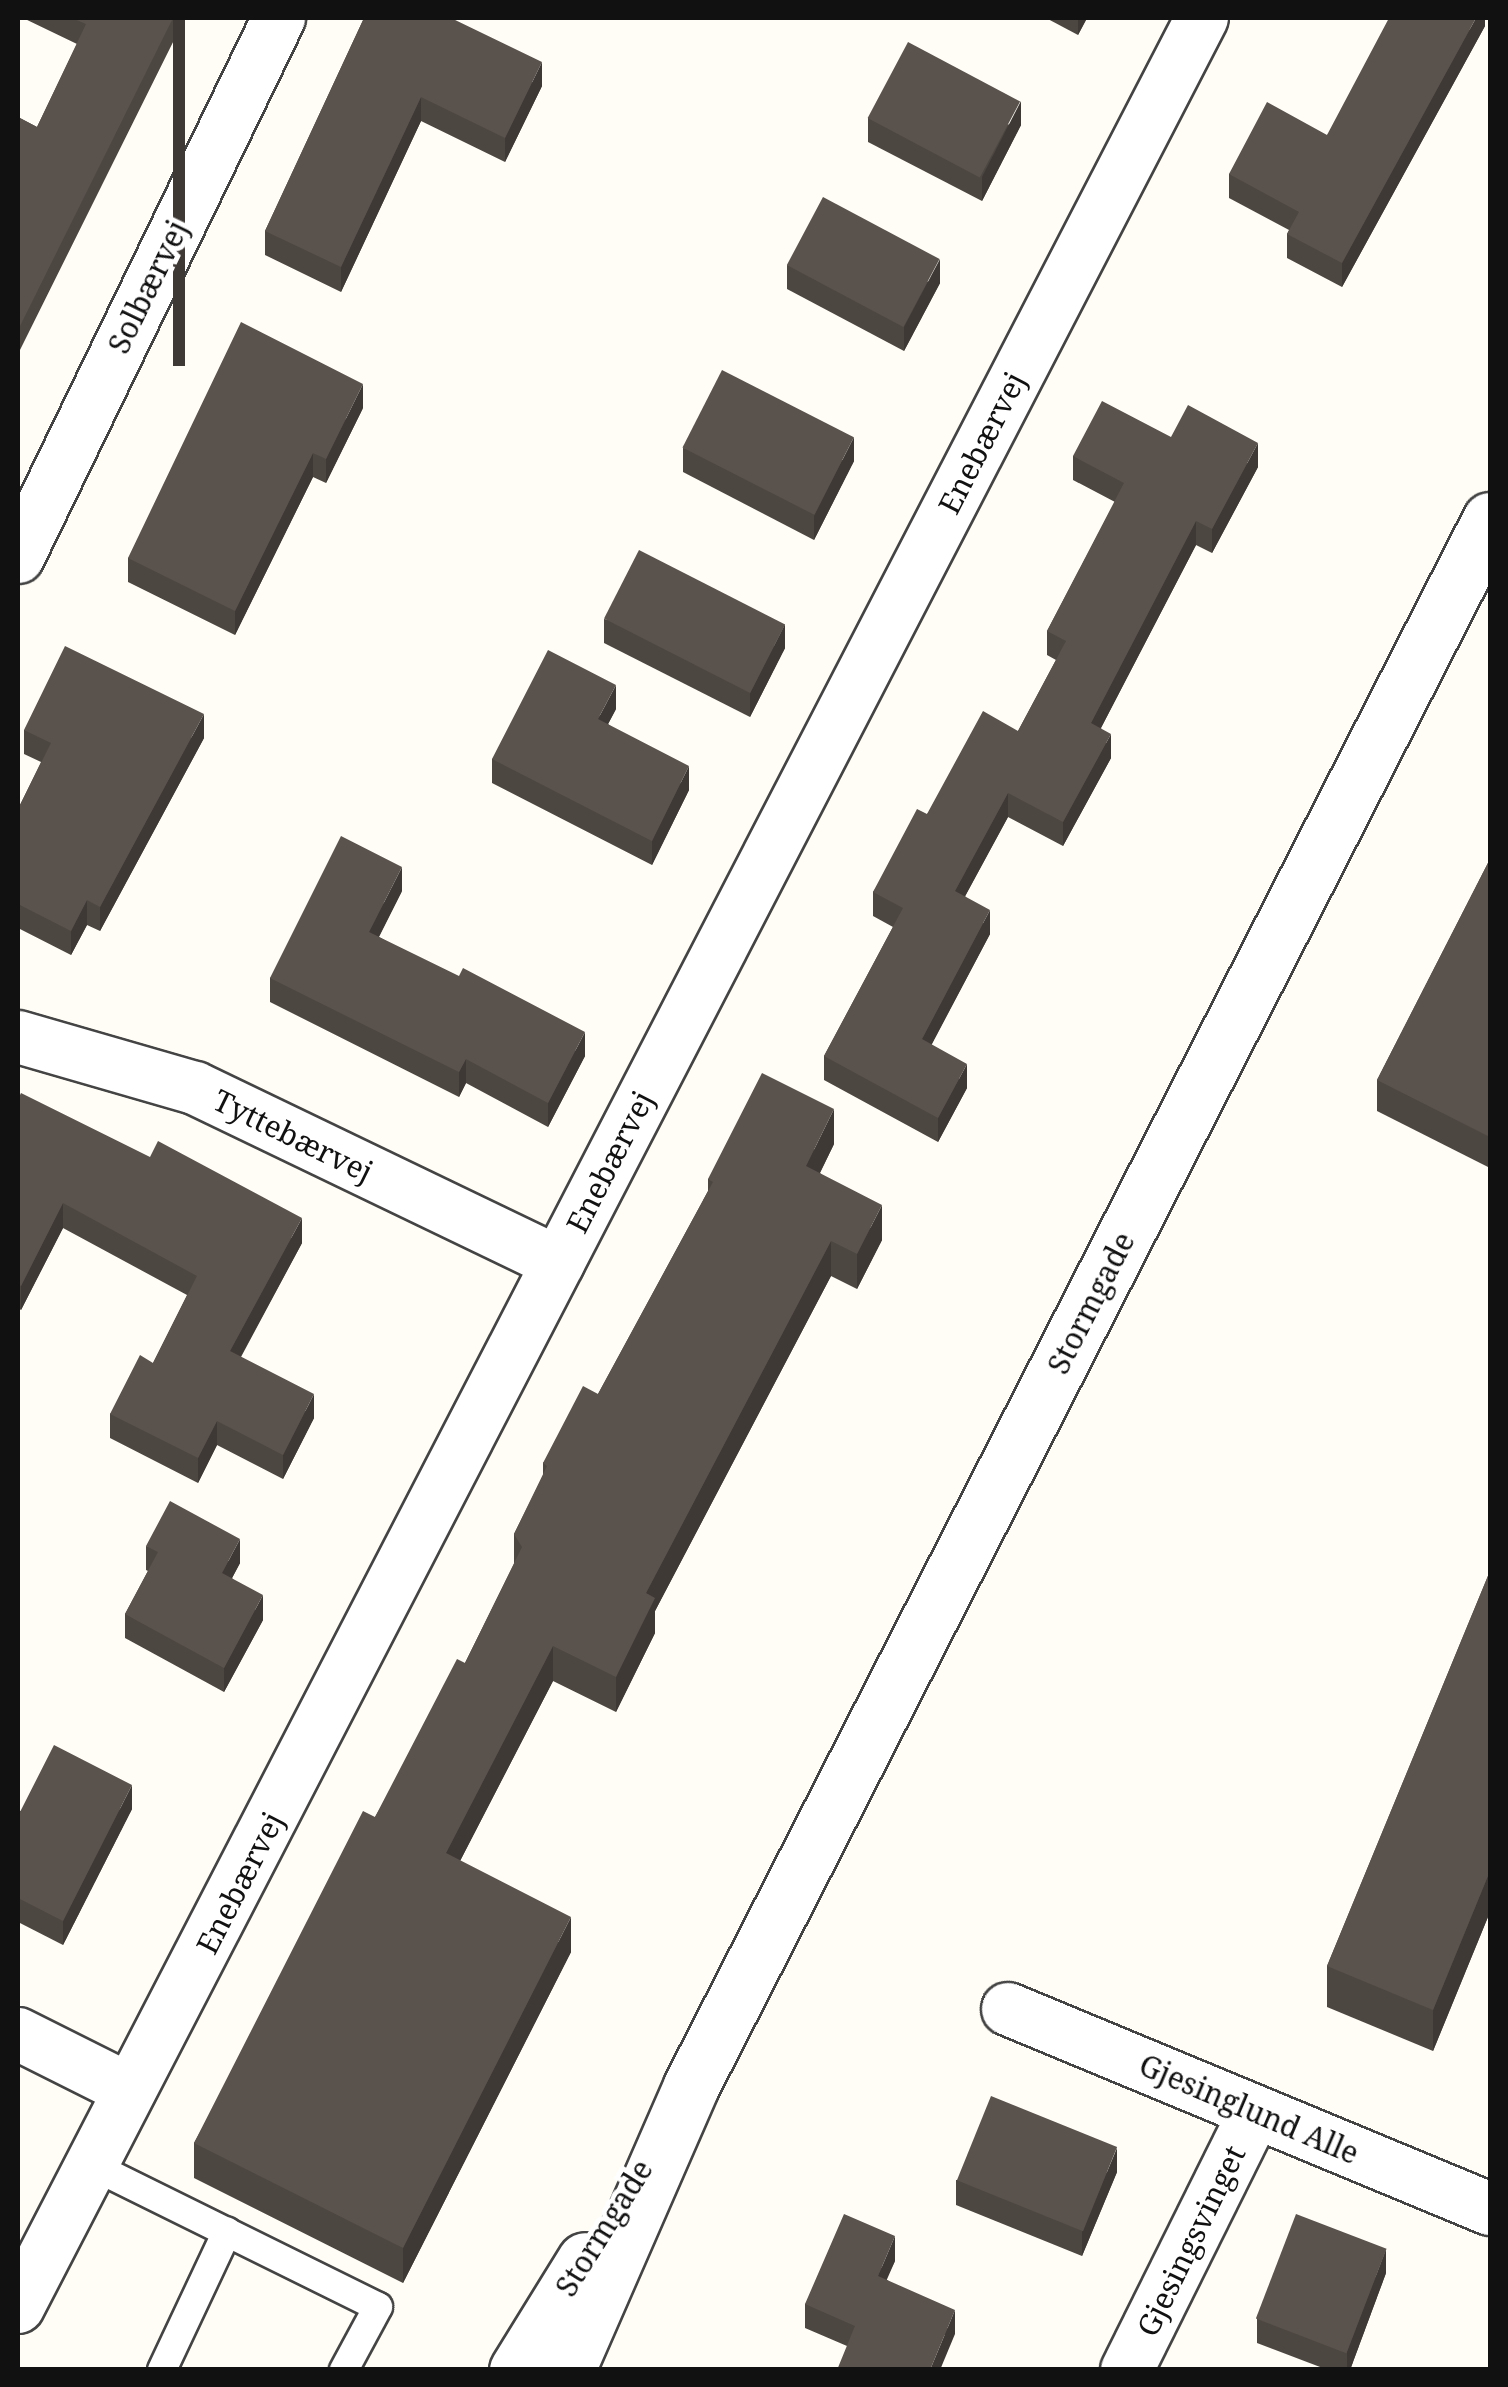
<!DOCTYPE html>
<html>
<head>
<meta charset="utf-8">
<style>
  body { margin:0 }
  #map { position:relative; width:1508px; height:2387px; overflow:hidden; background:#fffdf5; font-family:"Noto Serif",serif }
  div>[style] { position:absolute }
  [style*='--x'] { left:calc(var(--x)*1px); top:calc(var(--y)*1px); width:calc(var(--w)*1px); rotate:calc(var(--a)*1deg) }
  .roads { filter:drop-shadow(2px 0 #444) drop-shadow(-2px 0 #444) drop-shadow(0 2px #444) drop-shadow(0 -2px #444) }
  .service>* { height:28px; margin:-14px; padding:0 14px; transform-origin:14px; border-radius:14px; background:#fff }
  .minor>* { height:52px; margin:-26px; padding:0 26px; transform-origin:26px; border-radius:26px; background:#fff }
  .tertiary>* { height:55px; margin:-27.5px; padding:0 27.5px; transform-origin:27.5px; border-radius:27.5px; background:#fff }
  .wall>* { inset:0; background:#4d4742 }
  .shaded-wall>* { inset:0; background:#3f3936; transform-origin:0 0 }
  .building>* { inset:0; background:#5a524d; transform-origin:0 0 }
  span { translate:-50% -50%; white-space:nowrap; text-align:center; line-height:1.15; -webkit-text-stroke:10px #fff; paint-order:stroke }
  .street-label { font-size:30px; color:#111 }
  .frame { position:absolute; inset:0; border:20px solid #111; pointer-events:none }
</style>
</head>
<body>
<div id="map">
  <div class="roads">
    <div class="service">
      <i style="--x:91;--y:2165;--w:320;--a:26.3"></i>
      <i style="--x:378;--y:2307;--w:72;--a:118.4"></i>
      <i style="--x:162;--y:2370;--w:153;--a:-64.8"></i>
    </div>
    <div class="minor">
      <i style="--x:18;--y:557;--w:599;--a:-64.16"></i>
      <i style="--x:18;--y:1037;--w:184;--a:16.1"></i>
      <i style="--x:195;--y:1088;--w:403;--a:25.7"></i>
      <i style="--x:1008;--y:2009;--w:522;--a:22.54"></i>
      <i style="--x:18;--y:2034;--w:125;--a:26.6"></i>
      <i style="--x:18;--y:2307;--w:2577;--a:-62.65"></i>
      <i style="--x:1127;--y:2370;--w:288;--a:-63.6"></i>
    </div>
    <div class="tertiary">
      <i style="--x:517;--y:2370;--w:129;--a:-58.3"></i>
      <i style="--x:567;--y:2370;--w:310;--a:-66.4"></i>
      <i style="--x:691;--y:2086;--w:1758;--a:-62.97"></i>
    </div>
  </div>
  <div class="wall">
    <i style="clip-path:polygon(23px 18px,185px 18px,18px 354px,18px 117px,37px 127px,77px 44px)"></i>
    <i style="clip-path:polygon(364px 18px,542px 86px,505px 162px,421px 121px,341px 292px,265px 255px,265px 231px)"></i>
    <i style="clip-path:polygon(1046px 18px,1087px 18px,1078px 35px)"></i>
    <i style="clip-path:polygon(1485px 18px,1485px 26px,1342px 287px,1287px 258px,1287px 234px,1289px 230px,1229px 198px,1229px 174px,1327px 135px)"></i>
    <i style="clip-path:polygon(868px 118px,1021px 125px,982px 201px,868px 142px)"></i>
    <i style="clip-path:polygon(787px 265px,940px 283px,904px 351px,787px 289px)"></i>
    <i style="clip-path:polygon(363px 408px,326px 483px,313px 477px,235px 635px,128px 582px,128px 558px)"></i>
    <i style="clip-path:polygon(1171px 437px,1258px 467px,1212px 553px,1196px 545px,1101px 728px,1111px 758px,1063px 846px,1008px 817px,965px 896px,990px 934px,931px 1045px,967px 1088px,938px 1142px,824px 1080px,824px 1056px,893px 927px,873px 916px,873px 892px,927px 814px,1018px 731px,1056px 660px,1047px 655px,1047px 631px,1115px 502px,1073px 480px,1073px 456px)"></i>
    <i style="clip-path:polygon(683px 448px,854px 461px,814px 540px,683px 472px)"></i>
    <i style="clip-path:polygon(604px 619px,785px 648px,750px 717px,604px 643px)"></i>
    <i style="clip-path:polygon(616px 709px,608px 724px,689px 790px,652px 865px,492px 783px,492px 759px)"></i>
    <i style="clip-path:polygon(24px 730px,204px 738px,100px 931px,87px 925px,71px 955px,18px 928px,18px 809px,41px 762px,24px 754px)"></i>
    <i style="clip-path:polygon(1490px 859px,1490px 1168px,1377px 1111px,1377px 1080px)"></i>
    <i style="clip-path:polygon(402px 891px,379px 937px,585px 1056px,548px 1127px,466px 1083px,459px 1097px,270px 1002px,270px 978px)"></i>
    <i style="clip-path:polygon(18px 1099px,302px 1243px,241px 1357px,314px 1418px,283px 1479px,217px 1445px,198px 1483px,110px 1438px,110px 1414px,153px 1363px,187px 1295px,63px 1228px,21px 1310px,18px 1308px)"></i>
    <i style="clip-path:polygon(834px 1144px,820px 1173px,882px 1240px,857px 1289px,831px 1276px,655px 1611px,655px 1633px,616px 1712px,553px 1681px,460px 1861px,571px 1952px,403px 2283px,194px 2178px,194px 2143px,375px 1817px,465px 1663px,514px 1564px,514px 1534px,543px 1476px,543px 1463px,598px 1394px,708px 1191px,708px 1179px)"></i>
    <i style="clip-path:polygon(146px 1546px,240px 1563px,232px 1578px,263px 1620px,224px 1692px,125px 1638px,125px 1614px,148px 1571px,146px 1570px)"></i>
    <i style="clip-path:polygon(1490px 1571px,1490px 1912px,1433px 2051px,1327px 2007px,1327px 1966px)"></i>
    <i style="clip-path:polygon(132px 1809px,63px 1945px,18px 1922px,18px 1811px)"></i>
    <i style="clip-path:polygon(1117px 2172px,1082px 2256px,956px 2205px,956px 2180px)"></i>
    <i style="clip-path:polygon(895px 2261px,886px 2279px,955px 2334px,847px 2346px,805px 2328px,805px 2304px)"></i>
    <i style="clip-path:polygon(1386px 2273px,1350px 2370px,1328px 2370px,1257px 2343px,1257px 2319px)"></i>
  </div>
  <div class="shaded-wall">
    <i style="left:173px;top:18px;width:12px;height:348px"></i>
    <i style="clip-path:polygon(1078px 18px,1087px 18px,1078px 35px)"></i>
    <i style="clip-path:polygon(1476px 18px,1485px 18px,1485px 26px,1342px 287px,1342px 263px)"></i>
    <i style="clip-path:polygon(542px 62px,542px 86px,505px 162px,505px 138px)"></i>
    <i style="clip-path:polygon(421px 97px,421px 121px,341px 292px,341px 267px)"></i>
    <i style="clip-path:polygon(1021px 101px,1021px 125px,982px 201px,982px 177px)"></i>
    <i style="clip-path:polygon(940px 259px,940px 283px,904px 351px,904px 327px)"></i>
    <i style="clip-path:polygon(363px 384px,363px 408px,326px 483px,326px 459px)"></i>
    <i style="clip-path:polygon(854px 437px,854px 461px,814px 540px,814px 516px)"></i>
    <i style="clip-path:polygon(1258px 443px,1258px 467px,1212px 553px,1212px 529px)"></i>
    <i style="clip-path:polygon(313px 453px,313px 477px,235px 635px,235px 611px)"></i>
    <i style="clip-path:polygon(1196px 521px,1196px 545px,1091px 747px,1091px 723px)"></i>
    <i style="clip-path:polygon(785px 624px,785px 648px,750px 717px,750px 693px)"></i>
    <i style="clip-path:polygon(616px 685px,616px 709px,598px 743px,598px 719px)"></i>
    <i style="clip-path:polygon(204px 714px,204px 738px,100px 931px,100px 907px)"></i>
    <i style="clip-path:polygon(1111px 734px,1111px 758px,1063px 846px,1063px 822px)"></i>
    <i style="clip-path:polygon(689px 766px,689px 790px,652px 865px,652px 841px)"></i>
    <i style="clip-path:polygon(1008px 793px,1008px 817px,955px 915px,955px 891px)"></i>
    <i style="clip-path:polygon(402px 867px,402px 891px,369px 956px,369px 932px)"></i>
    <i style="clip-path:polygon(87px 900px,87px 925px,71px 955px,71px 931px)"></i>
    <i style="clip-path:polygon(990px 910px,990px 934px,922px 1063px,922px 1039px)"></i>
    <i style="clip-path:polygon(585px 1032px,585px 1056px,548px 1127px,548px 1103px)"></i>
    <i style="clip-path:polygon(466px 1059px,466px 1083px,459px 1097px,459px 1072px)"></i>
    <i style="clip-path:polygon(967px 1064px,967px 1088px,938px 1142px,938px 1118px)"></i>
    <i style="clip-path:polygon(834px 1109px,834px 1144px,806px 1201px,806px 1166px)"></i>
    <i style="clip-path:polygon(63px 1203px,63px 1228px,21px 1310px,21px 1286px)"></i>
    <i style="clip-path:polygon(882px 1205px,882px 1240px,857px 1289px,857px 1254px)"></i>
    <i style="clip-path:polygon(302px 1218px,302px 1243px,230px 1376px,230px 1351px)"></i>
    <i style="clip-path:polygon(831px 1241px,831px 1276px,655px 1611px,655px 1633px,616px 1712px,616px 1677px,646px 1593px)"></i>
    <i style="clip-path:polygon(314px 1394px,314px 1418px,283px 1479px,283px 1455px)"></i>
    <i style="clip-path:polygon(217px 1421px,217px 1445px,198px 1483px,198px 1458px)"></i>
    <i style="clip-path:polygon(240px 1539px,240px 1563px,222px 1597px,222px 1573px)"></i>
    <i style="clip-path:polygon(263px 1595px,263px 1620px,224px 1692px,224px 1668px)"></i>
    <i style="clip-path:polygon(553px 1646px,553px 1681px,446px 1888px,446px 1853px)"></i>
    <i style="clip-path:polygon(132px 1785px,132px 1809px,63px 1945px,63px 1921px)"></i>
    <i style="clip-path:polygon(1490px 1871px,1490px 1912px,1433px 2051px,1433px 2010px)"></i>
    <i style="clip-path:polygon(571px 1917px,571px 1952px,403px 2283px,403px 2248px)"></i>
    <i style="clip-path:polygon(1117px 2148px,1117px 2172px,1082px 2256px,1082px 2232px)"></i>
    <i style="clip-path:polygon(895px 2236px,895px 2261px,878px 2300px,878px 2276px)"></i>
    <i style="clip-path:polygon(1386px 2249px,1386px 2273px,1350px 2370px,1347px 2370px,1347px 2352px)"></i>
    <i style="clip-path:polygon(955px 2310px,955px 2334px,940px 2370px,930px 2370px)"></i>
  </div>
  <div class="building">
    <i style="clip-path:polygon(72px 18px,173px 18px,18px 330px,18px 117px,37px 127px,86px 24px)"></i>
    <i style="clip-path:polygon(364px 18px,451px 18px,542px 62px,505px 138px,421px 97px,341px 267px,265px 231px)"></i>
    <i style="clip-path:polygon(1389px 18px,1476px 18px,1342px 263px,1287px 234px,1299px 212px,1229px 174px,1267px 102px,1327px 135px)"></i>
    <i style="left:908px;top:42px;width:127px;height:86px;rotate:28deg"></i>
    <i style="left:823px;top:197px;width:132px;height:77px;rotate:28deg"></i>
    <i style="clip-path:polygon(241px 322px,363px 384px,326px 459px,313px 453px,235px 611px,128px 558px)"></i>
    <i style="left:722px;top:370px;width:148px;height:87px;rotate:27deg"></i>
    <i style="clip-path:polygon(1102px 401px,1171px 437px,1188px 405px,1258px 443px,1212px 529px,1196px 521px,1091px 723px,1111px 734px,1063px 822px,1008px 793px,955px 891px,990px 910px,922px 1039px,967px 1064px,938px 1118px,824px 1056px,903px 908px,873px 892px,917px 809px,927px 814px,983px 711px,1018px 731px,1066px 641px,1047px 631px,1124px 483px,1073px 456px)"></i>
    <i style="left:639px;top:550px;width:164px;height:77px;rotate:27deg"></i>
    <i style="clip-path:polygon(65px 646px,204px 714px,100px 907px,87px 900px,71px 931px,18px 904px,18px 809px,51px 743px,24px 730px)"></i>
    <i style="clip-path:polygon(548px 650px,616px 685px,598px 719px,689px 766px,652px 841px,492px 759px)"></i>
    <i style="clip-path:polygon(341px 836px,402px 867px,369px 932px,459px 976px,463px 968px,585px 1032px,548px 1103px,466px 1059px,459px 1072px,270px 978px)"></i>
    <i style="clip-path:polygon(1490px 859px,1490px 1137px,1377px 1080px)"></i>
    <i style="clip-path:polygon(762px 1073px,834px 1109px,806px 1166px,882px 1205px,857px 1254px,831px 1241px,646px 1593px,655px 1598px,616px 1677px,553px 1646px,446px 1853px,571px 1917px,403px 2248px,194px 2143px,363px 1811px,375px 1817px,457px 1659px,465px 1663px,522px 1547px,514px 1534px,547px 1466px,543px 1463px,583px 1386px,598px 1394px,713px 1182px,708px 1179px)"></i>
    <i style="clip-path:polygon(21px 1093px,150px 1157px,158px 1141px,302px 1218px,230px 1351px,314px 1394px,283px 1455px,217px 1421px,198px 1458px,110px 1414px,140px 1355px,153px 1363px,197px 1276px,63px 1203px,21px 1286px,18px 1284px,18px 1099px)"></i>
    <i style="clip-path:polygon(170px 1501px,240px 1539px,222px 1573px,263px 1595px,224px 1668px,125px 1614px,158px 1552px,146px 1546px)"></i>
    <i style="clip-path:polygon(1490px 1571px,1490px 1871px,1433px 2010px,1327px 1966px)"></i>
    <i style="clip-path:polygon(54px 1745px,132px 1785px,63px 1921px,18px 1898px,18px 1811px,20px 1812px)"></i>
    <i style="left:991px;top:2096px;width:136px;height:91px;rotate:22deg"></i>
    <i style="clip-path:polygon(844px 2214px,895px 2236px,878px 2276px,955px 2310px,930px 2370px,837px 2370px,855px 2326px,805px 2304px)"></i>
    <i style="left:1296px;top:2214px;width:97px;height:112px;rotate:21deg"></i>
  </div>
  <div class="street-label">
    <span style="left:148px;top:287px;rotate:-64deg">Solbærvej</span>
    <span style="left:982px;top:443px;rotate:-63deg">Enebærvej</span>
    <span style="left:293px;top:1136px;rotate:26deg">Tyttebærvej</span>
    <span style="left:610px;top:1162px;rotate:-63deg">Enebærvej</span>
    <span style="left:1091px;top:1303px;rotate:-63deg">Stormgade</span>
    <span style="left:240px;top:1883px;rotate:-63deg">Enebærvej</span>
    <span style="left:1249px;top:2109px;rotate:23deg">Gjesinglund Alle</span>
    <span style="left:604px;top:2228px;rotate:-58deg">Stormgade</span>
    <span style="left:1191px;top:2241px;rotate:-64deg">Gjesingsvinget</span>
  </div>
  <div class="frame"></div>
</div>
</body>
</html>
